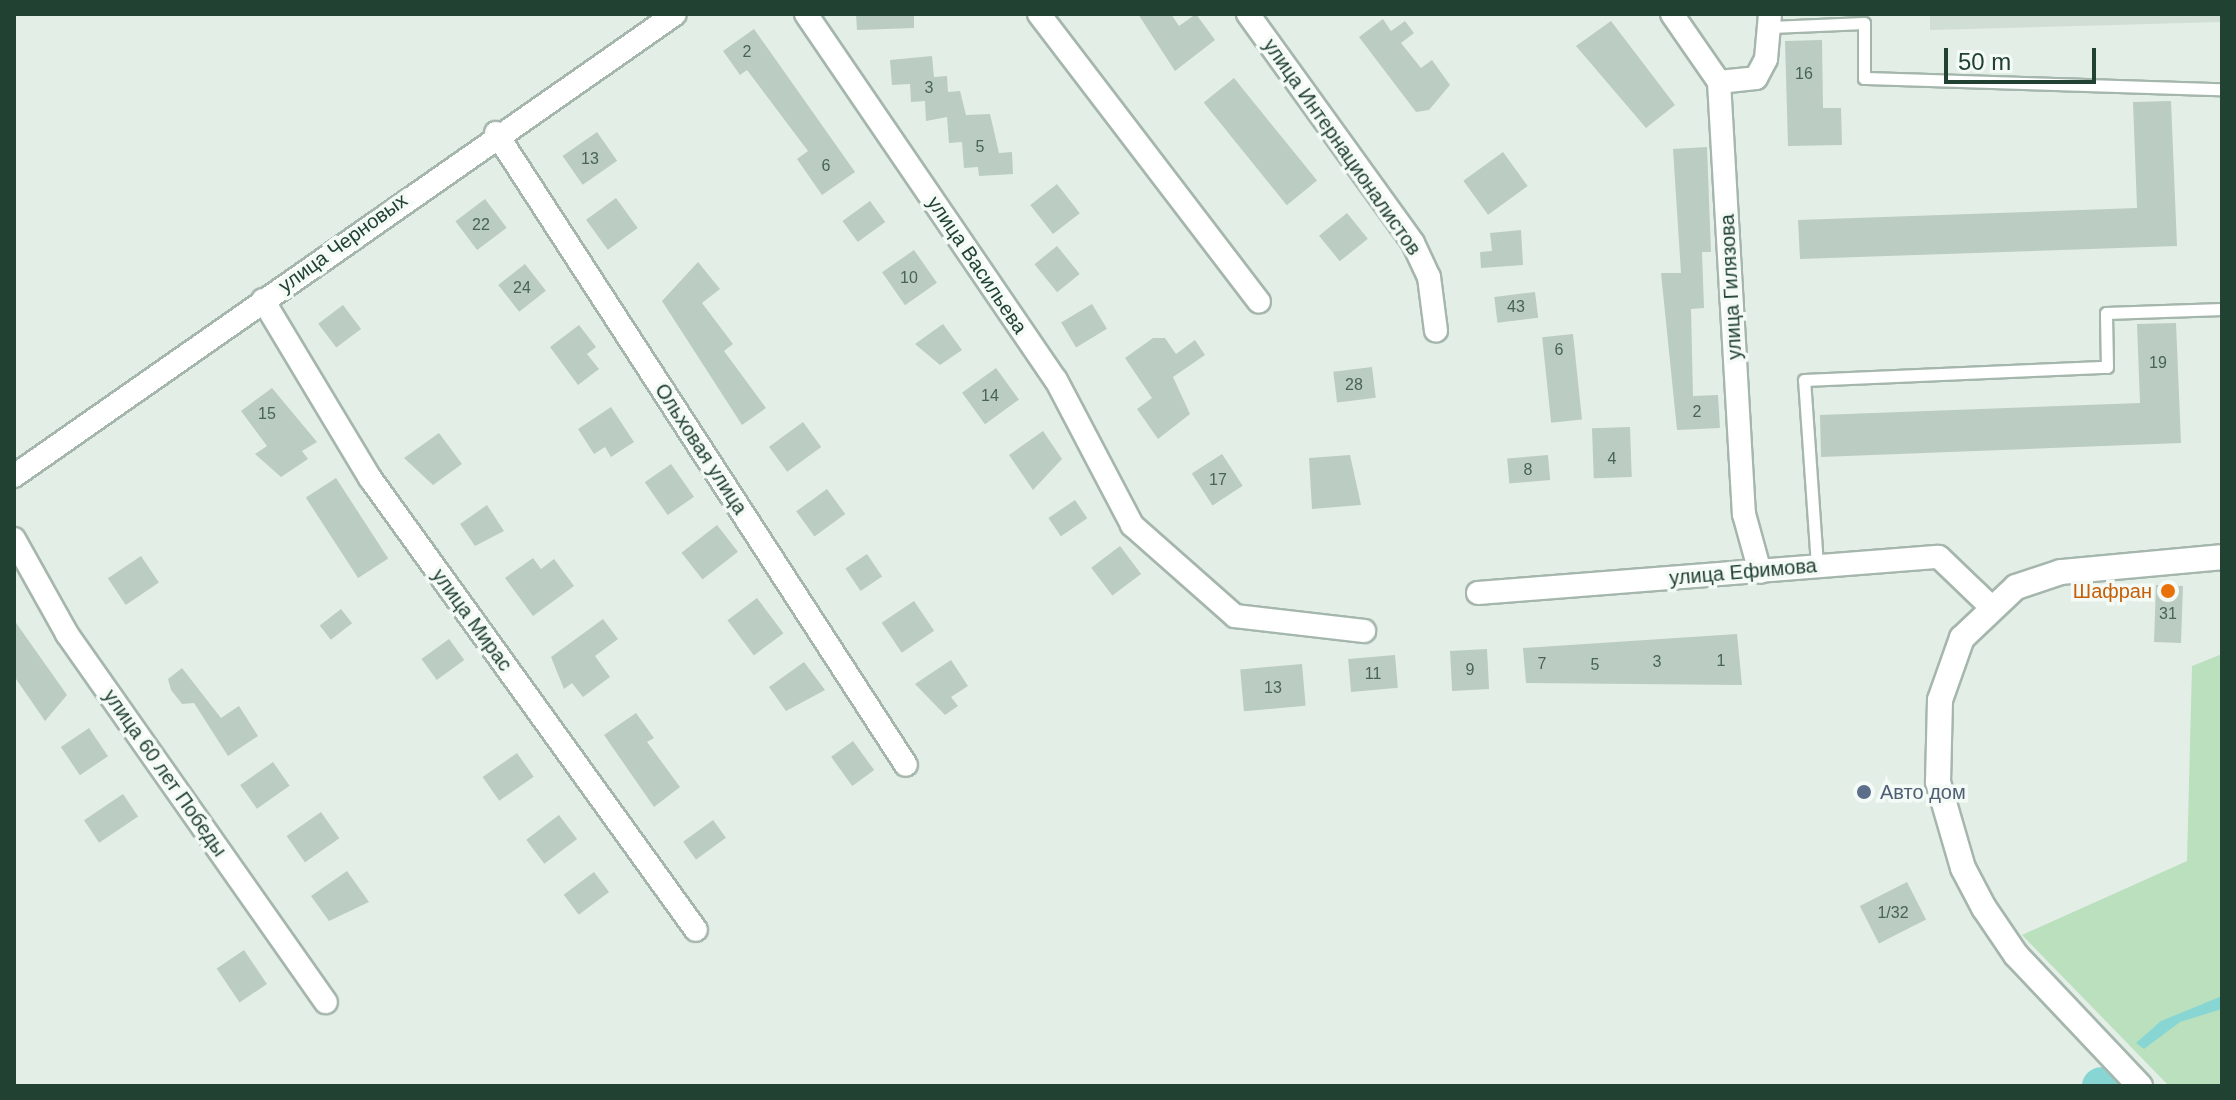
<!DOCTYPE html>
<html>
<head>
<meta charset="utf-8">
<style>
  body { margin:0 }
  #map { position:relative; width:2236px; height:1100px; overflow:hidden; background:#e3eee7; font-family:Arial,sans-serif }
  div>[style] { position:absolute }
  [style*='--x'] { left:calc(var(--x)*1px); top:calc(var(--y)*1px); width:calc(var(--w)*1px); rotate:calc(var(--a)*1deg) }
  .built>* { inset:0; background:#d1ded6 }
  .green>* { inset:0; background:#bbe0be }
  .water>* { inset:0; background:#88d6d3 }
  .river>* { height:36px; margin:-18px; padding:0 18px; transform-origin:18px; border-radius:18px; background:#88d6d3 }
  .building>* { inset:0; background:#bbccc2; transform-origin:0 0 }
  .roads { filter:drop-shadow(2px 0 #a5b7ad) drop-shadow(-2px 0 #a5b7ad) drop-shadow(0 2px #a5b7ad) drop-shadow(0 -2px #a5b7ad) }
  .lane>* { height:11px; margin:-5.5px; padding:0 5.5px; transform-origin:5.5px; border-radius:5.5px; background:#fff }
  .street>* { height:22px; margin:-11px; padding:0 11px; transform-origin:11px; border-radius:11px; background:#fff }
  .secondary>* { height:24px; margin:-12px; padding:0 12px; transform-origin:12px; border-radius:12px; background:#fff }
  .dots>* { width:22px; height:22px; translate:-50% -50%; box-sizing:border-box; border:4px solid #f4faf6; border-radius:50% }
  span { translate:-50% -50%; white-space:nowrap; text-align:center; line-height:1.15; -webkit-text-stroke:7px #f4faf6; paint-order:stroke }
  .number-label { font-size:16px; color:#486456 }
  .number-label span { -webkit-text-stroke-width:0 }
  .street-label { font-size:20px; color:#214132 }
  .food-label { font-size:20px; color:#c56008 }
  .right { translate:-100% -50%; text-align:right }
  .service-label { font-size:20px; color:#4e5e75 }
  .left { translate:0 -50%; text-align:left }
  .frame { position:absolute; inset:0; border:16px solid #214132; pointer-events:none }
  .scale { position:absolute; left:1944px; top:48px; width:152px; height:36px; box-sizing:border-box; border:4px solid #214132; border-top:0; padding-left:10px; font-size:24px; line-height:28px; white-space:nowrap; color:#214132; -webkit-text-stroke:6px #f4faf6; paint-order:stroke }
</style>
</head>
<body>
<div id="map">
  <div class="built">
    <i style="clip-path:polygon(1930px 14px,2222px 14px,2222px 22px,1930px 30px)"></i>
  </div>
  <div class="green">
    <i style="clip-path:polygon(2222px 654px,2222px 1086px,2169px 1086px,2022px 935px,2187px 861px,2192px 666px)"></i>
  </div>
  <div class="water">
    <i style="clip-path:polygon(2222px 996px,2222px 1009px,2180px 1022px,2144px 1049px,2136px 1043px,2161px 1021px)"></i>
  </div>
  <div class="river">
    <i style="--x:2100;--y:1086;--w:1;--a:-45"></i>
  </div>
  <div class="building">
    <i style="clip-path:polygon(856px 14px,914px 14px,914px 28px,857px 30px)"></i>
    <i style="clip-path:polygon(1138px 14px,1171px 14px,1179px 26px,1196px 14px,1215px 40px,1175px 71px)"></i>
    <i style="clip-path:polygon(1383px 19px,1391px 31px,1405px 21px,1414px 33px,1401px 43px,1421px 68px,1432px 60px,1450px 85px,1429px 110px,1416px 112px,1359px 37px)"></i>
    <i style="clip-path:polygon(1611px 21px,1675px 105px,1646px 128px,1576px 46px)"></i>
    <i style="clip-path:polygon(754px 29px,855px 172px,822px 195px,797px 159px,808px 151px,747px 70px,740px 75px,723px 51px)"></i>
    <i style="clip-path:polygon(1822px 40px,1823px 108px,1841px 108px,1842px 145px,1788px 146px,1785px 41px)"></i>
    <i style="clip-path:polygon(932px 56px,934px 77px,947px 76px,948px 92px,960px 91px,966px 115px,990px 114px,999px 153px,1012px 152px,1013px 174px,979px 176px,978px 167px,964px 168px,962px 142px,949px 143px,947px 117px,926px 121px,925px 101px,911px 102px,910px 84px,892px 85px,890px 60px)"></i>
    <i style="left:1234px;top:78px;width:132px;height:39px;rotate:51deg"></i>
    <i style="clip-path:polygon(2171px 101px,2177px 246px,1800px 259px,1798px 220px,2137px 208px,2133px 102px)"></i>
    <i style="left:597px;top:132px;width:35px;height:42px;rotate:55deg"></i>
    <i style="clip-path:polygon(1707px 147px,1711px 252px,1702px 252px,1704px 308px,1691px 309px,1693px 396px,1718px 395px,1720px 428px,1677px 430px,1661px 273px,1681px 273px,1673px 149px)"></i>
    <i style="left:1503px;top:152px;width:42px;height:49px;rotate:54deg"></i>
    <i style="left:1057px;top:184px;width:37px;height:34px;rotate:52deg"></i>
    <i style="left:616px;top:198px;width:37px;height:37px;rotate:54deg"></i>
    <i style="left:485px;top:199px;width:36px;height:37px;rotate:53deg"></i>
    <i style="left:870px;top:201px;width:26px;height:34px;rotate:54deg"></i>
    <i style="left:1347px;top:213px;width:33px;height:36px;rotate:51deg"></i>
    <i style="clip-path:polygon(1521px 230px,1523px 265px,1481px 268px,1480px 252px,1492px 251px,1490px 233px)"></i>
    <i style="left:1057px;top:246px;width:36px;height:29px;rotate:51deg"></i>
    <i style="left:914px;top:250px;width:40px;height:39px;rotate:55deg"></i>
    <i style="clip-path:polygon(698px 262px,720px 289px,702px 303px,733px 344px,724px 351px,766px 408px,742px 425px,662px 301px)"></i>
    <i style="left:525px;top:264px;width:34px;height:34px;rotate:52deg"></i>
    <i style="left:1535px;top:292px;width:26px;height:41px;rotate:83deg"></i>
    <i style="left:1092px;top:304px;width:29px;height:36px;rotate:59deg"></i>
    <i style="left:343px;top:305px;width:30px;height:31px;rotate:53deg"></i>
    <i style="clip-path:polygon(2176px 323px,2181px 443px,1821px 457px,1820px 415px,2140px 403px,2137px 324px)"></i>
    <i style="clip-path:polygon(943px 324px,962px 350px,940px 365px,915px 344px)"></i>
    <i style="clip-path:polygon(579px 325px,596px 347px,587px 354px,599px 369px,578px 385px,550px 347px)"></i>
    <i style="left:1573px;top:334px;width:86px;height:31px;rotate:84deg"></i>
    <i style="clip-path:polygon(1153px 338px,1165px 338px,1176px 354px,1195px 340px,1205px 355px,1173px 377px,1190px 414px,1158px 439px,1137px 409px,1152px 398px,1125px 358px)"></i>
    <i style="left:1372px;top:367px;width:31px;height:39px;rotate:83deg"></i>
    <i style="left:996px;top:368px;width:39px;height:42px;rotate:54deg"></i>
    <i style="clip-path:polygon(272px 388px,317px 442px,302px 451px,308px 459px,281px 477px,255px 454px,267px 446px,241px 411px)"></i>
    <i style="clip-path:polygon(611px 407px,634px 442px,611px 457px,605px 447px,594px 454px,578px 429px)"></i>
    <i style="left:803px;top:422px;width:31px;height:42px;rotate:54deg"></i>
    <i style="left:1630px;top:427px;width:50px;height:38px;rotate:88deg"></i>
    <i style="clip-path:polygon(1043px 431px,1062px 459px,1033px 490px,1009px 455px)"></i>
    <i style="clip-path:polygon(439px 433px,462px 464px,433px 485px,404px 458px)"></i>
    <i style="left:1222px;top:454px;width:38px;height:36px;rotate:57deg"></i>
    <i style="clip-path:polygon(1350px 455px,1361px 505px,1312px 509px,1309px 458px)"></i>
    <i style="left:1548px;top:455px;width:25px;height:41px;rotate:85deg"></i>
    <i style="left:671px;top:464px;width:40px;height:32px;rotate:55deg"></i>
    <i style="left:336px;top:478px;width:96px;height:36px;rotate:57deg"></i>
    <i style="left:827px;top:489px;width:31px;height:38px;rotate:54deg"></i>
    <i style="left:1075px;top:500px;width:22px;height:32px;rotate:56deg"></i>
    <i style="clip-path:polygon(487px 505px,504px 531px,475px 546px,460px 524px)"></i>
    <i style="left:717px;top:525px;width:34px;height:45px;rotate:52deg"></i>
    <i style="left:1120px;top:546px;width:35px;height:36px;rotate:53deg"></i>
    <i style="left:867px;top:554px;width:27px;height:26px;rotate:56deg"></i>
    <i style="left:141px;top:556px;width:32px;height:40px;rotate:56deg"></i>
    <i style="clip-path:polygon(533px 558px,541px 569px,554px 559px,574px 586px,533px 616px,505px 578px)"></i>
    <i style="left:2156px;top:585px;width:27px;height:57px;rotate:2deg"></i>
    <i style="left:757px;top:598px;width:44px;height:37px;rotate:53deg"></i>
    <i style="left:914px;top:601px;width:36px;height:39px;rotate:56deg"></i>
    <i style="left:341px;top:609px;width:18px;height:27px;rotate:52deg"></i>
    <i style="clip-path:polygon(603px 619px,618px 639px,595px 656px,610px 677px,583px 697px,572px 683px,564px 689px,551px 657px)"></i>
    <i style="clip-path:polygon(14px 620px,67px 695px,45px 721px,14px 676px)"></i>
    <i style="clip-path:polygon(1737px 634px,1742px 685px,1526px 683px,1523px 648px)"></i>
    <i style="left:449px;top:639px;width:26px;height:34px;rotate:54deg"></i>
    <i style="left:1487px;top:649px;width:40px;height:37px;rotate:87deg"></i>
    <i style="left:1395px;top:655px;width:33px;height:47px;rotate:85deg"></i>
    <i style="clip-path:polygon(951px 660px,968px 686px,951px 697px,958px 706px,945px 715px,915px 684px)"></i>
    <i style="clip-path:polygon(804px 662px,825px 690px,786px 711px,769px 687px)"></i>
    <i style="left:1302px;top:664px;width:42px;height:62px;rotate:85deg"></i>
    <i style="clip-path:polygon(182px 668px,221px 718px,239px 706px,258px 736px,228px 756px,194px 703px,182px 704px,171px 690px,168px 679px)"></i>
    <i style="clip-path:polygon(636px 713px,654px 738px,647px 742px,680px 787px,654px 807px,604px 735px)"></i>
    <i style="left:89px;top:728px;width:34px;height:34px;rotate:56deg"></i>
    <i style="left:853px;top:741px;width:36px;height:27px;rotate:54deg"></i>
    <i style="left:517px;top:753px;width:29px;height:42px;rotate:55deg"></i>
    <i style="left:273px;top:762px;width:29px;height:40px;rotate:55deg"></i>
    <i style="left:123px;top:794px;width:27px;height:47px;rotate:56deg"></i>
    <i style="left:321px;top:812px;width:32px;height:42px;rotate:55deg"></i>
    <i style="left:559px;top:815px;width:30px;height:41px;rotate:53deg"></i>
    <i style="left:713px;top:820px;width:22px;height:37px;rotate:54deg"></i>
    <i style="clip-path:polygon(347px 871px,369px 902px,329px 921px,311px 896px)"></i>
    <i style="left:594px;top:872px;width:25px;height:38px;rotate:53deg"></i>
    <i style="left:1907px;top:882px;width:42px;height:53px;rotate:63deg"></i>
    <i style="left:244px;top:950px;width:41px;height:33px;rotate:56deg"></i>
  </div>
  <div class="roads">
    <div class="lane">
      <i style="--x:1771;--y:27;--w:93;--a:-2.5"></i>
      <i style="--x:1864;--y:23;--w:55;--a:90"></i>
      <i style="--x:1864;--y:78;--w:358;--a:1.8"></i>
      <i style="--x:1817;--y:565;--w:185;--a:-94"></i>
      <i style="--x:1804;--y:380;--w:303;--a:-2.5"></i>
      <i style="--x:2107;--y:367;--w:54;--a:-91.1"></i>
      <i style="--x:2106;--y:313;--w:116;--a:-2"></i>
    </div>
    <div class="street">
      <i style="--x:806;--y:14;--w:443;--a:55.7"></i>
      <i style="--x:1056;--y:380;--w:164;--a:62.3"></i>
      <i style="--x:1132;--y:525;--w:137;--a:41.5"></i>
      <i style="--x:1235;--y:616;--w:130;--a:6.6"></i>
      <i style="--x:1039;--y:14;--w:362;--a:52.6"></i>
      <i style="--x:1248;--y:14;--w:282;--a:54.2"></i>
      <i style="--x:1413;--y:243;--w:38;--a:65"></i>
      <i style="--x:1429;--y:277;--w:54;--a:82.6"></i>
      <i style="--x:1672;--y:14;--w:83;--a:55.3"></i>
      <i style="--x:1719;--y:82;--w:433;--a:86.7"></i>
      <i style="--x:1744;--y:514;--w:60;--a:74.6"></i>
      <i style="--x:1719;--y:82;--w:37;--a:-6"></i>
      <i style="--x:1756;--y:78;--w:21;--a:-62"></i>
      <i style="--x:1766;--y:59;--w:45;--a:-84.9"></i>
      <i style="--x:496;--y:133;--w:753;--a:57.03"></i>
      <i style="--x:263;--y:300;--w:208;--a:59"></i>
      <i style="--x:370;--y:478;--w:557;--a:54.2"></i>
      <i style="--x:14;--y:476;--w:806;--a:-34.95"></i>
      <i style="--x:14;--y:539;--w:109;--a:60.8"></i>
      <i style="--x:67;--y:634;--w:450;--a:54.9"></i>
      <i style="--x:1478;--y:593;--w:462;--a:-4.5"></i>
      <i style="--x:1939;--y:557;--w:69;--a:43.8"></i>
    </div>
    <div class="secondary">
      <i style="--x:2140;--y:1086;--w:180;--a:-133.4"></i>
      <i style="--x:2016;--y:955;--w:57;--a:-124.2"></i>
      <i style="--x:1984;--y:908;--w:45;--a:-117.7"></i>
      <i style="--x:1963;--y:868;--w:90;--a:-106.2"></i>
      <i style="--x:1938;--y:782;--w:82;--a:-88.6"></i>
      <i style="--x:1940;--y:700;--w:66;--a:-70.5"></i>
      <i style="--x:1962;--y:638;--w:74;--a:-43.4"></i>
      <i style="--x:2016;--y:587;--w:47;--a:-18.4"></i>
      <i style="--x:2061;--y:572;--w:162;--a:-5.3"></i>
    </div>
  </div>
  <div class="dots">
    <i style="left:2168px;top:591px;background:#e8710a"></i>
    <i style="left:1864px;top:792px;background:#5c6f8a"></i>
  </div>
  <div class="number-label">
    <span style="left:747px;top:52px">2</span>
    <span style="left:1804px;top:74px">16</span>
    <span style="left:929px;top:88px">3</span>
    <span style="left:980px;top:147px">5</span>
    <span style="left:590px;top:159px">13</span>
    <span style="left:826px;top:166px">6</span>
    <span style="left:481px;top:225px">22</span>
    <span style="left:909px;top:278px">10</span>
    <span style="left:522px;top:288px">24</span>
    <span style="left:1516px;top:307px">43</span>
    <span style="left:1559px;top:350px">6</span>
    <span style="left:2158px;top:363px">19</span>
    <span style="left:1354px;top:385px">28</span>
    <span style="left:990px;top:396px">14</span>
    <span style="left:1697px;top:412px">2</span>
    <span style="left:267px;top:414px">15</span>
    <span style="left:1612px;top:459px">4</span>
    <span style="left:1528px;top:470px">8</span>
    <span style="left:1218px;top:480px">17</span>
    <span style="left:2168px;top:614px">31</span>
    <span style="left:1721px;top:661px">1</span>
    <span style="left:1657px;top:662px">3</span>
    <span style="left:1542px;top:664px">7</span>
    <span style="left:1595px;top:665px">5</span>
    <span style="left:1470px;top:670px">9</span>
    <span style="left:1373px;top:674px">11</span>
    <span style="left:1273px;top:688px">13</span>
    <span style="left:1893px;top:913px">1/32</span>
  </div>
  <div class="street-label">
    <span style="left:1342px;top:147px;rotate:55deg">улица Интернационалистов</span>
    <span style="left:343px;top:243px;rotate:-36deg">улица Черновых</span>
    <span style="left:977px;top:265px;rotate:56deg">улица Васильева</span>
    <span style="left:1731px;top:287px;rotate:-93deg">улица Гилязова</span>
    <span style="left:701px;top:449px;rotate:57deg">Ольховая улица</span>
    <span style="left:1743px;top:572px;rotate:-5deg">улица Ефимова</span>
    <span style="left:472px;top:620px;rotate:54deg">улица Мирас</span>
    <span style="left:165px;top:773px;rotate:55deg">улица 60 лет Победы</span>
  </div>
  <div class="food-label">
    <span class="right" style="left:2152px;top:591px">Шафран</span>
  </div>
  <div class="service-label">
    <span class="left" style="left:1880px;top:792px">Авто дом</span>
  </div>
  <div class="frame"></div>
  <div class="scale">50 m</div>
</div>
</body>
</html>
